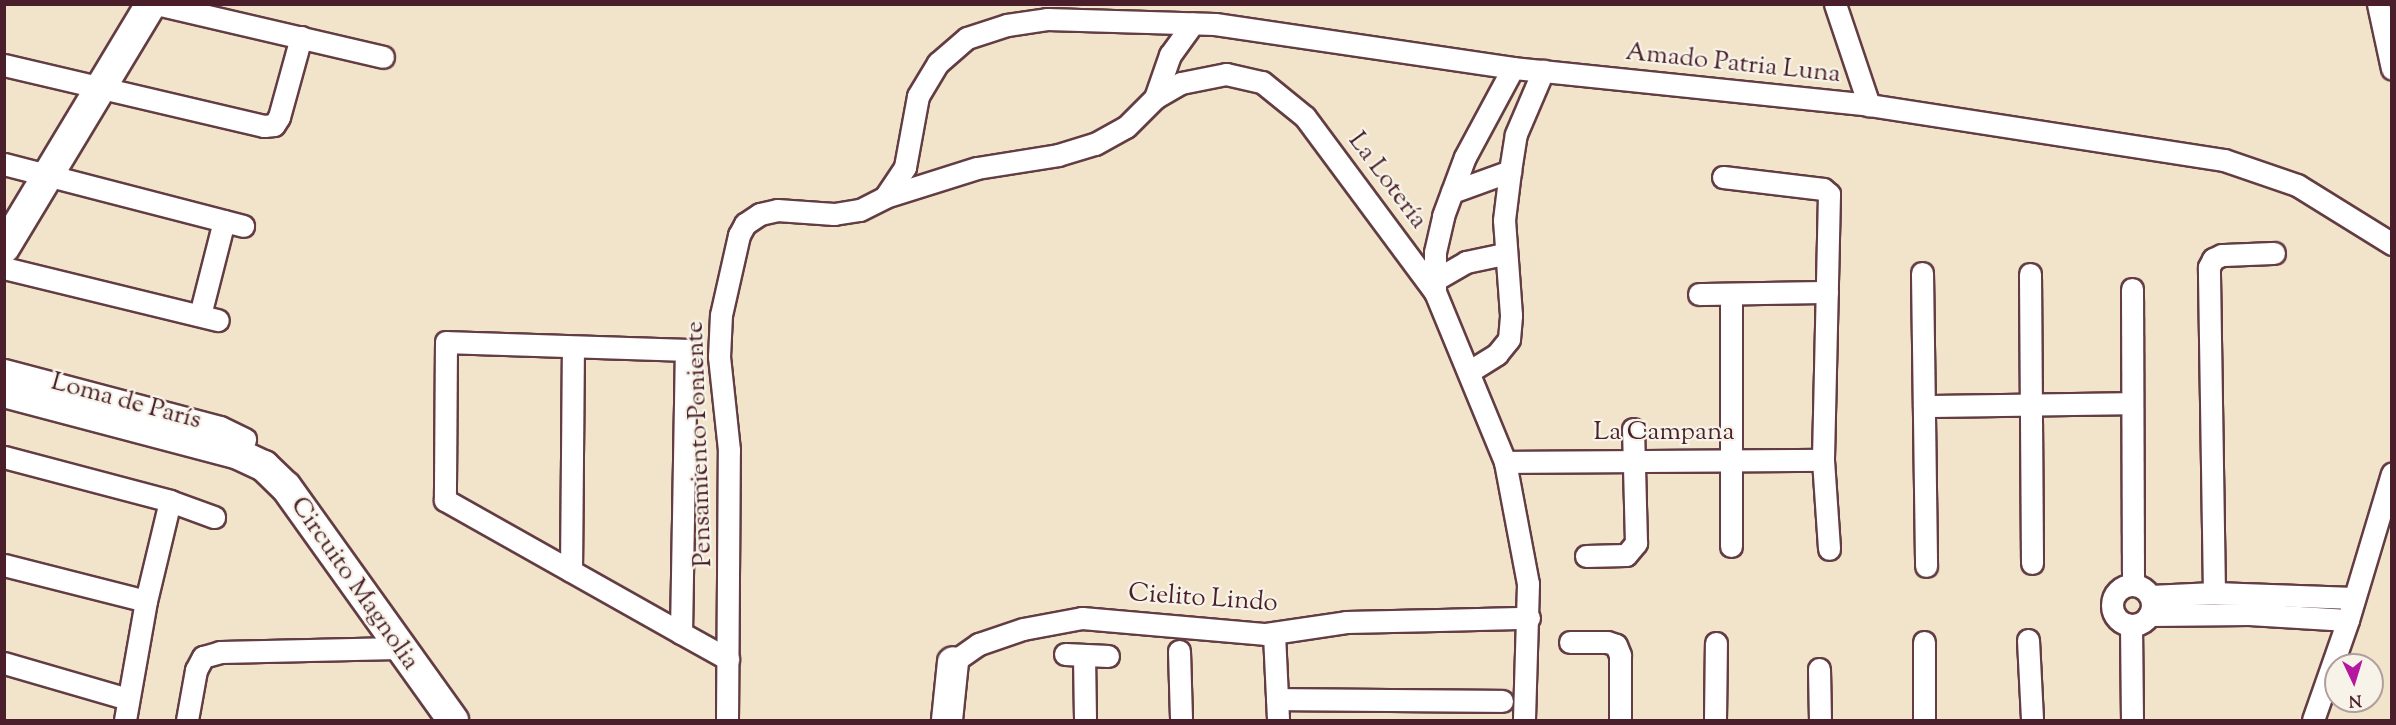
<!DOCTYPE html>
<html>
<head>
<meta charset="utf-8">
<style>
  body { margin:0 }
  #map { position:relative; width:2396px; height:725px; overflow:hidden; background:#f1e4ca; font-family:"Sorts Mill Goudy",serif }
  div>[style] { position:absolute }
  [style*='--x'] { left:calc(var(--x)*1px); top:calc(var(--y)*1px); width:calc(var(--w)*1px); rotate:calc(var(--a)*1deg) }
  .roads { filter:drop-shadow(2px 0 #633d43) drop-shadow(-2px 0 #633d43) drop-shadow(0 2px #633d43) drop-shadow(0 -2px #633d43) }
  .street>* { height:21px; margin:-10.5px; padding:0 10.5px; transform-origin:10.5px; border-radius:10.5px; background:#fff }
  .street>.ring { margin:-10.5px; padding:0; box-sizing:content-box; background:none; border:21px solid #fff; border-radius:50% }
  .secondary>* { height:30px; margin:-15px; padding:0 15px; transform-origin:15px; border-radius:15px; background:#fff }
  span { translate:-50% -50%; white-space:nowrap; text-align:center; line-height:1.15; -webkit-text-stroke:4.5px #f7f3e8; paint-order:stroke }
  .street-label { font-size:26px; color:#4a1f2b }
  .frame { position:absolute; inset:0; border:6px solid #4a1f2b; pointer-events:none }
  .north { position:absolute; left:2324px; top:653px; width:60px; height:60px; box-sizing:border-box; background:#f7f3e8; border:2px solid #b29e9c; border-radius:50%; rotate:176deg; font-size:16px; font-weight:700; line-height:24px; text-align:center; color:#4a1f2b }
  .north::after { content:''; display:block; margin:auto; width:21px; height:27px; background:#b5179e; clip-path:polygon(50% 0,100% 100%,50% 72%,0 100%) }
</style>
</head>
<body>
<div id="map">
  <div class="roads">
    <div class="street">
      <i style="--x:156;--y:4;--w:233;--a:13.1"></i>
      <i style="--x:1835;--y:4;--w:107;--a:71.4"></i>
      <i style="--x:2378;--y:4;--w:66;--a:77.8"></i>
      <i style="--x:4;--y:65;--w:267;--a:13.2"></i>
      <i style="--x:264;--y:126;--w:10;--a:-6"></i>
      <i style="--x:274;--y:125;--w:9;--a:-58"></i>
      <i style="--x:279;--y:117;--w:83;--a:-74.6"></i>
      <i style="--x:1155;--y:98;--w:46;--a:-70.8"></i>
      <i style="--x:1170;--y:55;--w:39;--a:-54"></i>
      <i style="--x:4;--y:164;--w:247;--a:14.5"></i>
      <i style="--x:1723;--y:177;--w:101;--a:6.8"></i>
      <i style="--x:1823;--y:189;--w:8;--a:40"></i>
      <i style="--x:1829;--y:194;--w:266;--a:91.3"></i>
      <i style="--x:1823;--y:460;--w:89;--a:86.1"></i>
      <i style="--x:1452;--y:192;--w:62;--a:-19.9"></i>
      <i style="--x:885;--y:197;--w:96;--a:-17.5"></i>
      <i style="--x:977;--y:168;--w:82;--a:-9.1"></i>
      <i style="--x:1058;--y:155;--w:39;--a:-17"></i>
      <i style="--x:1095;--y:144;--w:35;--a:-29"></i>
      <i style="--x:1126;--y:127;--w:41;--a:-45"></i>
      <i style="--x:1155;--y:98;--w:30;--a:-30"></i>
      <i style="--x:1181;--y:83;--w:46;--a:-11.3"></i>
      <i style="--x:1226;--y:74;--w:37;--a:13"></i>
      <i style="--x:1262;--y:82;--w:55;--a:39.1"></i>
      <i style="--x:1305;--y:117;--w:218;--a:53.4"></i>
      <i style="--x:1435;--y:292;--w:184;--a:67.6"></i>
      <i style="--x:1505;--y:462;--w:124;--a:79.3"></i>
      <i style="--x:1528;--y:584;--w:136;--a:91.7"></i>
      <i style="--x:4;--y:268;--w:220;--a:13.7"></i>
      <i style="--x:1922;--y:273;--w:293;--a:89.2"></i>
      <i style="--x:2030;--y:274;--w:289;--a:89.6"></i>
      <i style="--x:1435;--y:280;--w:36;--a:-30"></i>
      <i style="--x:1466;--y:262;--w:40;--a:-12"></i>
      <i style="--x:2132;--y:289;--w:296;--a:89.8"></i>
      <i style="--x:1435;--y:292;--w:40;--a:-90"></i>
      <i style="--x:1435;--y:252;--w:37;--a:-77"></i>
      <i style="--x:1443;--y:216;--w:63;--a:-69.6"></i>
      <i style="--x:1465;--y:157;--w:101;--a:-61.7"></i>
      <i style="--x:1699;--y:294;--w:128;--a:-0.9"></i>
      <i style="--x:200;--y:315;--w:97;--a:-75.7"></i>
      <i style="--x:4;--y:370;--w:223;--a:14.8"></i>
      <i style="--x:220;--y:427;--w:28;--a:26"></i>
      <i style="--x:1470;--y:371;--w:32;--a:-32"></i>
      <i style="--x:1497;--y:354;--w:19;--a:-51"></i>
      <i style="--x:1509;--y:339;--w:24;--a:-85"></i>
      <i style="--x:1511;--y:315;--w:95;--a:-94.2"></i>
      <i style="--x:1504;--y:220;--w:49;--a:-83"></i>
      <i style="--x:1510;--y:171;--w:37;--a:-81"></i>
      <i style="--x:1516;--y:134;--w:69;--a:-66.8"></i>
      <i style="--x:1924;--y:406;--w:208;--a:-0.8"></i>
      <i style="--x:4;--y:457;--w:172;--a:14.8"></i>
      <i style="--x:170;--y:501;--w:47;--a:20"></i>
      <i style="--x:1505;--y:462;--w:318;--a:-0.4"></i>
      <i style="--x:1731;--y:546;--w:252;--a:-90"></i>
      <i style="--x:1586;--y:556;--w:40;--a:-1.4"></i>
      <i style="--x:1626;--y:555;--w:16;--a:-50"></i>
      <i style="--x:1636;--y:543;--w:114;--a:-91.5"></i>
      <i style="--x:4;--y:565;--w:146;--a:14.2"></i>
      <i style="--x:571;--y:571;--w:224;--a:-89.5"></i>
      <i class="ring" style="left:2112px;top:585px;width:19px;height:19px"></i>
      <i style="--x:2214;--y:593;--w:326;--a:-90.9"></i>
      <i style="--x:2209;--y:267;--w:9;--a:-63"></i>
      <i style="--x:2213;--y:259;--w:10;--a:-24"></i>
      <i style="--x:2222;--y:255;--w:52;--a:-2.2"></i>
      <i style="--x:2150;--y:596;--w:64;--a:-2.7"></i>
      <i style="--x:2214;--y:593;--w:140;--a:2"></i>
      <i style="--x:2149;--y:615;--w:100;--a:-0.6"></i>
      <i style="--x:2249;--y:614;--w:99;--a:3.5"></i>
      <i style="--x:2131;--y:625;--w:95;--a:89.4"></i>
      <i style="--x:681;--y:633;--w:283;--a:-89"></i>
      <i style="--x:686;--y:350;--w:240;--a:-178.1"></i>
      <i style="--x:446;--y:342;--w:158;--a:90.4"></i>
      <i style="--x:445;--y:500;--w:271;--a:29.4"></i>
      <i style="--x:681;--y:633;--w:54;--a:29"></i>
      <i style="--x:1274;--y:634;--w:86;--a:87.3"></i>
      <i style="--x:2028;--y:640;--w:80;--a:87.1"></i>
      <i style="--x:1570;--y:642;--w:37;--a:0"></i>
      <i style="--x:1607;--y:642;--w:9;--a:18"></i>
      <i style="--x:1616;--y:645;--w:11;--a:68"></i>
      <i style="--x:1620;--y:655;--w:65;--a:90"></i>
      <i style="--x:1179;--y:651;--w:69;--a:88.3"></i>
      <i style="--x:1065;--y:654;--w:43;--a:2.7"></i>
      <i style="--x:1084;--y:655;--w:65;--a:89.1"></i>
      <i style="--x:953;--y:662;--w:32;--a:-35"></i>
      <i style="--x:979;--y:644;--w:46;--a:-18.8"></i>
      <i style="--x:1023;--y:629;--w:60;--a:-10.6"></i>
      <i style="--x:1082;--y:618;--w:185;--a:5"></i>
      <i style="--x:1266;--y:634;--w:81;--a:-8.5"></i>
      <i style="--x:1346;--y:622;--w:183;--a:-1.3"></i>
      <i style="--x:4;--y:663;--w:129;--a:16.2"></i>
      <i style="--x:1819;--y:669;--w:51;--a:88.9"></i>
      <i style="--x:1277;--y:699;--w:225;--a:0.5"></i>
      <i style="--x:125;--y:720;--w:121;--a:-80"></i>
      <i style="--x:146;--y:601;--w:103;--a:-76.5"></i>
      <i style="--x:187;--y:720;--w:51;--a:-79.8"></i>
      <i style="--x:196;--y:670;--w:15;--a:-62"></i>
      <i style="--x:203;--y:657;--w:18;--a:-16"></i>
      <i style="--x:220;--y:652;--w:178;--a:-1.3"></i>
      <i style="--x:727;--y:720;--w:270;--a:-89.6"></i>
      <i style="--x:729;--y:450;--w:94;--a:-96.1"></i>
      <i style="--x:719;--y:357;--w:42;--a:-87.3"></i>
      <i style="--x:721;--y:315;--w:82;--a:-77.3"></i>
      <i style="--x:739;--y:235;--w:13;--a:-61"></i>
      <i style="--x:745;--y:224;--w:18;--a:-34"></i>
      <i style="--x:760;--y:214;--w:17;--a:-13"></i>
      <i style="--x:777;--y:210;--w:57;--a:4"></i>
      <i style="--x:834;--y:214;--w:26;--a:-9"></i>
      <i style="--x:860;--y:210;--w:28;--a:-27"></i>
      <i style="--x:885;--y:197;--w:36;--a:-56"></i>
      <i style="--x:905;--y:167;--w:72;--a:-79.6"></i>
      <i style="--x:918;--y:96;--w:39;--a:-59"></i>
      <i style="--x:938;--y:63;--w:38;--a:-41"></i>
      <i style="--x:967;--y:38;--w:42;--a:-18"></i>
      <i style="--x:1007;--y:25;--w:40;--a:-8.5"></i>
      <i style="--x:1047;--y:19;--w:168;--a:1.7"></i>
      <i style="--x:1215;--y:24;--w:301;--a:8.4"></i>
      <i style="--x:1513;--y:68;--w:358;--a:5.9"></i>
      <i style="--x:1869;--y:105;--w:359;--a:8.8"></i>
      <i style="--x:2224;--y:160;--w:77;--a:18.9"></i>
      <i style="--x:2297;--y:185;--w:112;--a:31.8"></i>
      <i style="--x:1715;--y:720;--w:77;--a:-89.3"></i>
      <i style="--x:1924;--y:720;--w:78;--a:-90"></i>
      <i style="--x:2313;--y:720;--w:106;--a:-70.7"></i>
      <i style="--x:2348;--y:620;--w:153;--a:-73.3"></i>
    </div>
    <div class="secondary">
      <i style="--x:4;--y:248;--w:285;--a:-58.9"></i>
      <i style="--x:4;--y:392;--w:242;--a:14.8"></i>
      <i style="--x:238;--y:454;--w:29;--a:25"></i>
      <i style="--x:264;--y:466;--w:30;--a:44"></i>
      <i style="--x:286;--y:487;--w:287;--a:54.4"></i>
      <i style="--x:947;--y:720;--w:58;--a:-84.1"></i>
    </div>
  </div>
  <div class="street-label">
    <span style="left:1733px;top:64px;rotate:6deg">Amado Patria Luna</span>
    <span style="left:1387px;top:181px;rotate:53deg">La Lotería</span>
    <span style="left:126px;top:402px;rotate:15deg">Loma de París</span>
    <span style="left:1664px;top:433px">La Campana</span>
    <span style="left:700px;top:444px;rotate:-92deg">Pensamiento Poniente</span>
    <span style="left:354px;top:584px;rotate:55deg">Circuito Magnolia</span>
    <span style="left:1203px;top:599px;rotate:4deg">Cielito Lindo</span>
  </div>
  <div class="frame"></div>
  <div class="north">N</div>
</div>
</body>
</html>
